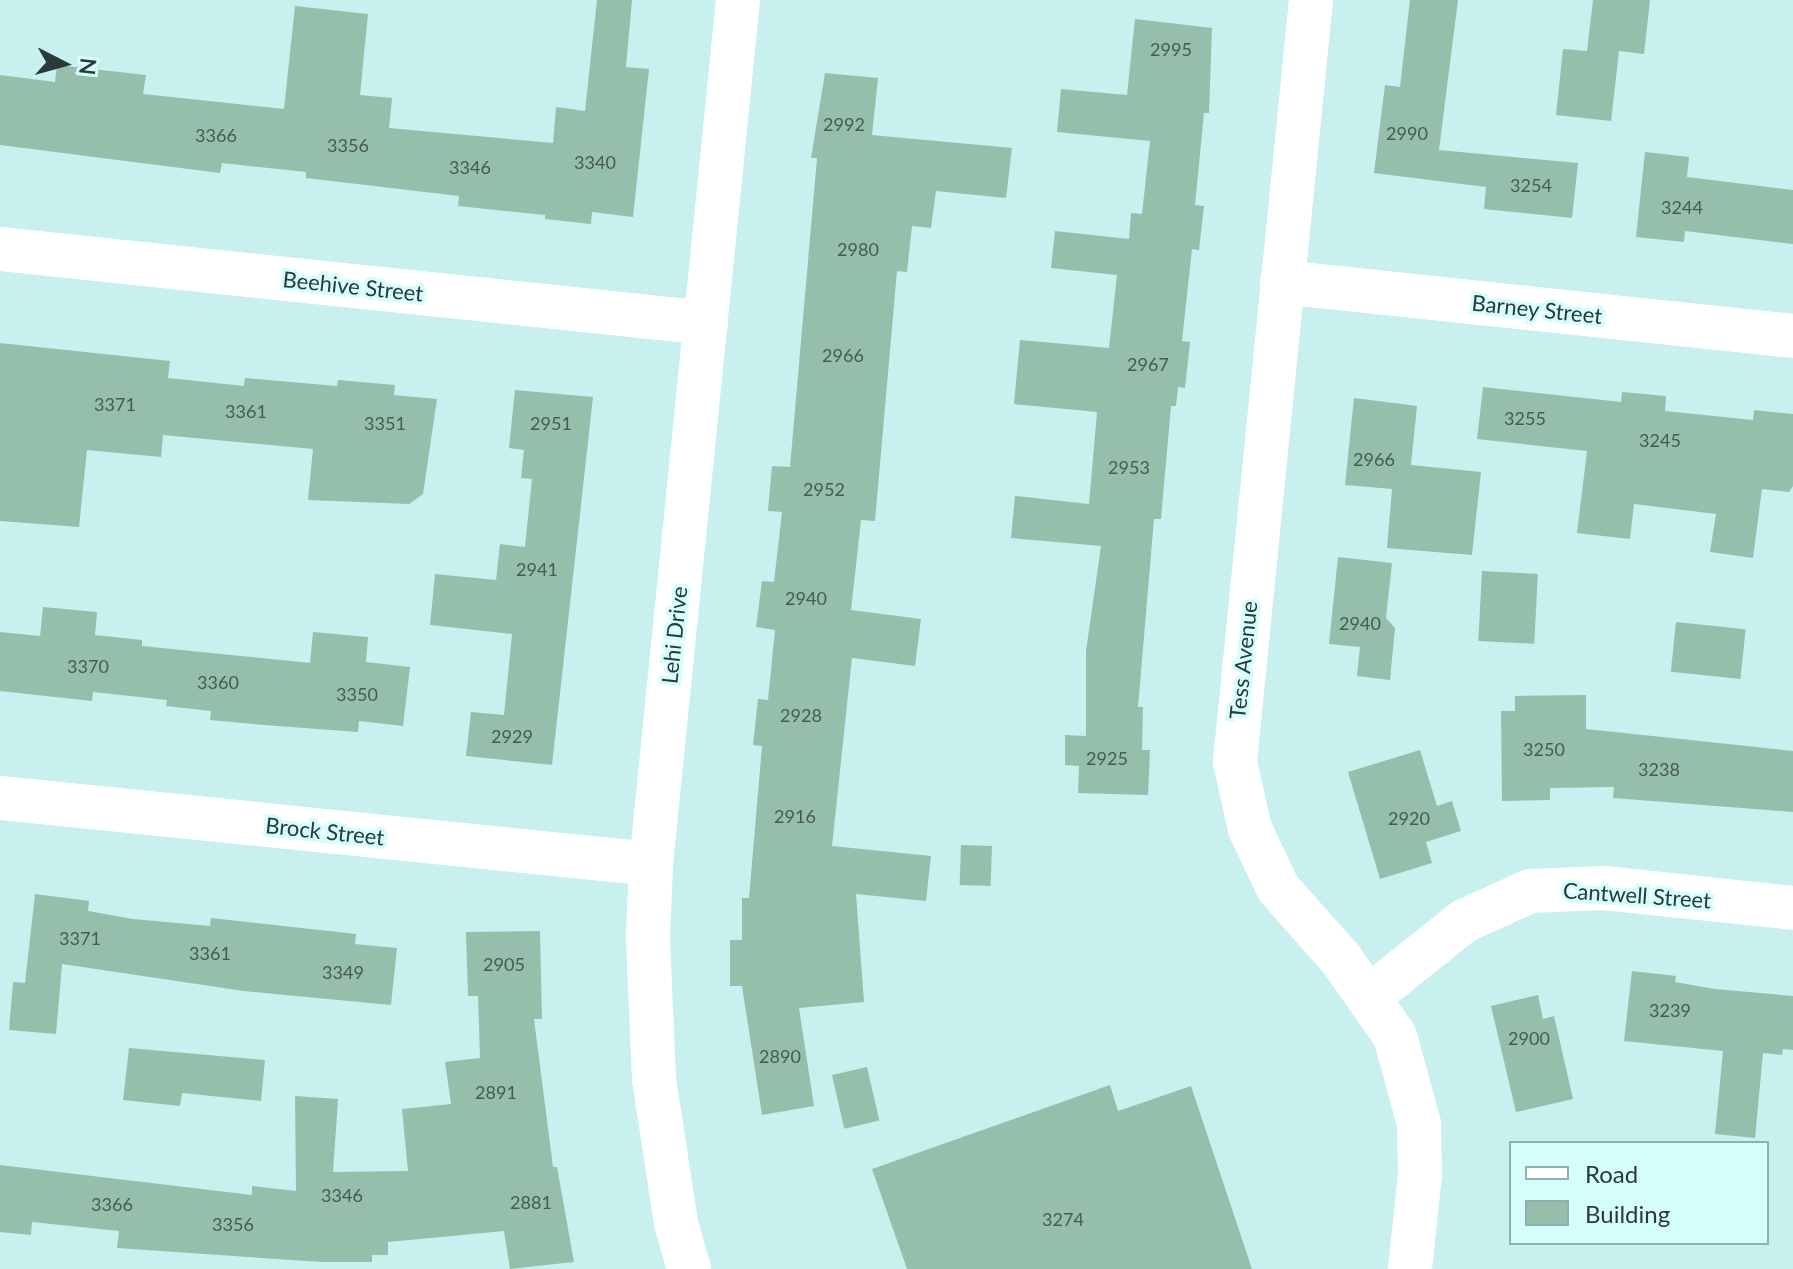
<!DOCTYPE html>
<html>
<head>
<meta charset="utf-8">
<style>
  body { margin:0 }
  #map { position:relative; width:1793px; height:1269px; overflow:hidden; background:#c7f0ee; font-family:Lato,sans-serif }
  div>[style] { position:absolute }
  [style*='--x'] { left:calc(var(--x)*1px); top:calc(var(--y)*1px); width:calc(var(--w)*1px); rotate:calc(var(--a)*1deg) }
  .building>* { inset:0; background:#95bfaa; transform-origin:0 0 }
  .minor>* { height:44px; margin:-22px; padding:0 22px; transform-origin:22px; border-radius:22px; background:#fff }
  span { translate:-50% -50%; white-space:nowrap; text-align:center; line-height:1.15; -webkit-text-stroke:7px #d4fdfc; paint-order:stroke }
  .number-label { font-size:18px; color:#455b55 }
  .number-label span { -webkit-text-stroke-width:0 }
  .street-label { font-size:22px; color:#2a3a39 }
  .legend { position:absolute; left:1509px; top:1141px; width:260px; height:104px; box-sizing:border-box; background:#d4fdfc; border:2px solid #90afae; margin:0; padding:10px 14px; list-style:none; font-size:24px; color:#2a3a39 }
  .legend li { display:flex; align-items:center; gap:16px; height:40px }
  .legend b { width:40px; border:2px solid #90afae }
  .north { position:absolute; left:24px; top:24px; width:80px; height:80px; -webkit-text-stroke:6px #d4fdfc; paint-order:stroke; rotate:96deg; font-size:22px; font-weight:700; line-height:32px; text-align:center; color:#2a3a39 }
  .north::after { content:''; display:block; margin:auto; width:28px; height:36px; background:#2a3a39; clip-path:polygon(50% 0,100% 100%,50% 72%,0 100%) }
</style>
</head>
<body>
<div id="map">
  <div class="building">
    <i style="clip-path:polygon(597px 0,632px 0,626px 67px,649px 69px,633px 217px,592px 212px,591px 224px,545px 219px,545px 215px,458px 206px,459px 196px,306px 178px,306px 172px,222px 163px,220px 173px,0 145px,0 75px,55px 82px,57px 65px,146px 75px,143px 94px,284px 109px,295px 6px,368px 14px,360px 95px,392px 98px,389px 128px,553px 143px,556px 107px,585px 111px)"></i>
    <i style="clip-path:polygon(1410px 0,1458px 0,1439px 150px,1578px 163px,1572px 218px,1484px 209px,1486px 187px,1374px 173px,1385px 85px,1400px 87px)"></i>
    <i style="clip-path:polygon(1593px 0,1650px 0,1644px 54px,1619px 51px,1611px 121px,1556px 115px,1563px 49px,1587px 51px)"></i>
    <i style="clip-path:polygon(1135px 19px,1212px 28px,1209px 113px,1204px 113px,1195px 205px,1204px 206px,1199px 250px,1192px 249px,1182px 341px,1190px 342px,1185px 388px,1178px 387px,1176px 406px,1171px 406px,1161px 519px,1154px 519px,1138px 707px,1143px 707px,1142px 750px,1150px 750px,1148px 795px,1078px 793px,1079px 766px,1065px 765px,1065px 735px,1086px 736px,1086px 651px,1101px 546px,1011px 538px,1015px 496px,1089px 504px,1097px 412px,1014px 404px,1020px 340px,1109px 348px,1117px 275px,1051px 268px,1055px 231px,1129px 239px,1131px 213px,1142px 214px,1150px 141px,1057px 132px,1061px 89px,1127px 95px)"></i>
    <i style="clip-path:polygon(825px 73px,878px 78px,872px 135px,1012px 148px,1006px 198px,936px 191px,931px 228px,912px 226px,907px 272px,897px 271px,875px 521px,861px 520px,851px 610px,921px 619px,915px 666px,852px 658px,832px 846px,931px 856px,926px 901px,856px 894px,864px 1002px,799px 1008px,814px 1106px,762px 1115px,742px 986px,730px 986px,730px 940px,742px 940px,742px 898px,749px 898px,762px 746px,753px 745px,758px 699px,768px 700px,775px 630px,756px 627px,762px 581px,774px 582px,782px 512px,768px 511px,772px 466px,790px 467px,817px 158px,811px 158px)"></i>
    <i style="clip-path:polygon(1645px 152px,1689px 157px,1687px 177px,1793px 190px,1793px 244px,1685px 231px,1684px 242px,1636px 237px)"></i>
    <i style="clip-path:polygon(0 343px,170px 361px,168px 378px,244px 386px,245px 378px,337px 386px,338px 380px,395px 385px,394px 395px,437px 399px,423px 494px,409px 504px,308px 500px,313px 449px,163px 435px,161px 457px,87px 450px,79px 527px,0 521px)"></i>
    <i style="clip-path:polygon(1483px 387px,1621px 402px,1622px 392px,1666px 396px,1665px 411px,1753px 420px,1754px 410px,1793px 414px,1793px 486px,1789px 492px,1762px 489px,1753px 558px,1710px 552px,1716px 514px,1634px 504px,1630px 539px,1577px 533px,1587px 451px,1477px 439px)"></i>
    <i style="clip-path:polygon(515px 390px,593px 397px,552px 765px,466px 756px,471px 712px,504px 715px,512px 634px,430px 625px,435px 574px,496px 580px,500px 544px,525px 547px,532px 479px,521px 478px,524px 450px,509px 448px)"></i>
    <i style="clip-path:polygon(1354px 398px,1417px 406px,1411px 465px,1481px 472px,1472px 555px,1387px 548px,1392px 489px,1345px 485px)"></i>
    <i style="clip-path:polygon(1338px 557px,1392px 563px,1386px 618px,1395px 628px,1390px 680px,1357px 676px,1360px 647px,1329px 644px)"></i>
    <i style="left:1482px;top:571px;width:56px;height:70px;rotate:3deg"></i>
    <i style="clip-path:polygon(43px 607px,97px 612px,95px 635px,142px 640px,142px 646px,310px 663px,313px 632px,368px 637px,366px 662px,410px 667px,403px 726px,359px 721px,358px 732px,264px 725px,210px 720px,211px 711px,166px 706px,167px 700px,93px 692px,92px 701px,0 691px,0 632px,40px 636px)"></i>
    <i style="left:1676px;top:622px;width:70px;height:50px;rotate:6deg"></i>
    <i style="clip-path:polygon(1586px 695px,1586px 729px,1793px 751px,1793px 812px,1613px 798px,1614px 787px,1550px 788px,1550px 800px,1502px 801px,1501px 711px,1515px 711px,1515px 696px)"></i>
    <i style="clip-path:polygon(1420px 750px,1437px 806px,1452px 801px,1461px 831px,1426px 842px,1432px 863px,1380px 879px,1348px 772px)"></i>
    <i style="left:961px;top:845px;width:31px;height:40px;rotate:2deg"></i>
    <i style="clip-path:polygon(35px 894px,89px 901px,88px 911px,133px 919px,210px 926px,211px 918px,356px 934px,355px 944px,397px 948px,391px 1005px,244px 991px,62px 964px,56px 1034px,9px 1030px,13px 982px,25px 983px)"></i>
    <i style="clip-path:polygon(540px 931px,542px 1019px,534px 1019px,553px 1167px,557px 1167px,574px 1262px,510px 1269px,504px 1231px,388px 1242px,388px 1255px,372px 1255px,372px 1262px,321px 1262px,117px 1248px,119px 1231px,32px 1222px,31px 1235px,0 1232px,0 1165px,252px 1195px,252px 1186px,296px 1191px,295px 1096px,338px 1099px,333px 1172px,408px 1171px,402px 1109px,451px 1104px,445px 1062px,480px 1058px,478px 996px,468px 996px,466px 932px)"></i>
    <i style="clip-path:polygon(1632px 971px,1676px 976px,1675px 982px,1715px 989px,1793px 996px,1793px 1050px,1783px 1049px,1782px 1055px,1763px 1053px,1755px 1138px,1715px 1134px,1723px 1051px,1624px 1041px)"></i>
    <i style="clip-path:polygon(1538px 995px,1543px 1019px,1554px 1016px,1573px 1099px,1516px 1112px,1491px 1006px)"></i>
    <i style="clip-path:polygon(129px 1048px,265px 1060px,261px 1101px,182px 1093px,180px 1106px,123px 1100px)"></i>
    <i style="left:867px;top:1067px;width:55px;height:36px;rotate:77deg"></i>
    <i style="clip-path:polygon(1110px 1085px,1118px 1111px,1191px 1086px,1252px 1269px,907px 1269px,872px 1169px)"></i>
  </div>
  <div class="minor">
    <i style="--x:1311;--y:0;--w:766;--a:95.7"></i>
    <i style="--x:1235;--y:762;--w:69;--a:77.4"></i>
    <i style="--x:1250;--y:829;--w:65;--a:64.6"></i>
    <i style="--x:1278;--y:888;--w:95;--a:48.4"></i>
    <i style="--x:1341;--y:959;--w:94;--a:55"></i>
    <i style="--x:1395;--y:1036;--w:91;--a:74.7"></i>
    <i style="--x:1419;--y:1124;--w:51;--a:88.9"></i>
    <i style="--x:1420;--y:1175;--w:95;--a:96.1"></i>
    <i style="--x:0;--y:249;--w:710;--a:5.98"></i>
    <i style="--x:1282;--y:282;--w:514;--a:6.03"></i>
    <i style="--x:0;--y:798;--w:654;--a:5.79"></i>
    <i style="--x:1370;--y:996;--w:120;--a:-38.6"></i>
    <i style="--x:1464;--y:921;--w:72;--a:-24.4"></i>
    <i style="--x:1530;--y:891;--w:74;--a:-2.3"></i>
    <i style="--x:1604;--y:888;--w:190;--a:6"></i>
    <i style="--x:689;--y:1269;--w:48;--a:-105.8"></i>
    <i style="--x:676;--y:1223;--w:145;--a:-98.7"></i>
    <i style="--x:654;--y:1080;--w:144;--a:-92.4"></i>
    <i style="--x:648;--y:936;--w:72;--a:-87.6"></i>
    <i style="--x:651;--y:864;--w:868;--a:-84.25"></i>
  </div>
  <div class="number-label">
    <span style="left:1171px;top:49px">2995</span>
    <span style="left:844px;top:124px">2992</span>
    <span style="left:1407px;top:133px">2990</span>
    <span style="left:216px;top:135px">3366</span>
    <span style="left:348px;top:145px">3356</span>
    <span style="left:595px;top:162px">3340</span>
    <span style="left:470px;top:167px">3346</span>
    <span style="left:1531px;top:185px">3254</span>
    <span style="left:1682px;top:207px">3244</span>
    <span style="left:858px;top:249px">2980</span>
    <span style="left:843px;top:355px">2966</span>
    <span style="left:1148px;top:364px">2967</span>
    <span style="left:115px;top:404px">3371</span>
    <span style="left:246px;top:411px">3361</span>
    <span style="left:1525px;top:418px">3255</span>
    <span style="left:385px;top:423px">3351</span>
    <span style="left:551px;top:423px">2951</span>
    <span style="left:1660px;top:440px">3245</span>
    <span style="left:1374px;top:459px">2966</span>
    <span style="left:1129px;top:467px">2953</span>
    <span style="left:824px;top:489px">2952</span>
    <span style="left:537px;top:569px">2941</span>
    <span style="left:806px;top:598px">2940</span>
    <span style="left:1360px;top:623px">2940</span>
    <span style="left:88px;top:666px">3370</span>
    <span style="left:218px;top:682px">3360</span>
    <span style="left:357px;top:694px">3350</span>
    <span style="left:801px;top:715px">2928</span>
    <span style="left:512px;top:736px">2929</span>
    <span style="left:1544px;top:749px">3250</span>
    <span style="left:1107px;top:758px">2925</span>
    <span style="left:1659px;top:769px">3238</span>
    <span style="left:795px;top:816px">2916</span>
    <span style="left:1409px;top:818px">2920</span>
    <span style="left:80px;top:938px">3371</span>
    <span style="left:210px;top:953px">3361</span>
    <span style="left:504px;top:964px">2905</span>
    <span style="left:343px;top:972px">3349</span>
    <span style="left:1670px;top:1010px">3239</span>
    <span style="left:1529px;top:1038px">2900</span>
    <span style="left:780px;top:1056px">2890</span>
    <span style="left:496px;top:1092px">2891</span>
    <span style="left:342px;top:1195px">3346</span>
    <span style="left:531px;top:1202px">2881</span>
    <span style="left:112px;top:1204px">3366</span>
    <span style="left:1063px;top:1219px">3274</span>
    <span style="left:233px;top:1224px">3356</span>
  </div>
  <div class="street-label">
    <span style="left:353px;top:286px;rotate:6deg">Beehive Street</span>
    <span style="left:1537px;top:309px;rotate:6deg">Barney Street</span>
    <span style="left:674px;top:635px;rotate:-84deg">Lehi Drive</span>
    <span style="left:1243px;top:660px;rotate:-84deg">Tess Avenue</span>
    <span style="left:325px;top:831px;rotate:6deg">Brock Street</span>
    <span style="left:1637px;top:895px;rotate:4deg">Cantwell Street</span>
  </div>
  <ul class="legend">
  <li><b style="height:10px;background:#fff"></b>Road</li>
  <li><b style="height:22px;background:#95bfaa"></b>Building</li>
  </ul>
  <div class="north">N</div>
</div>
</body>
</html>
